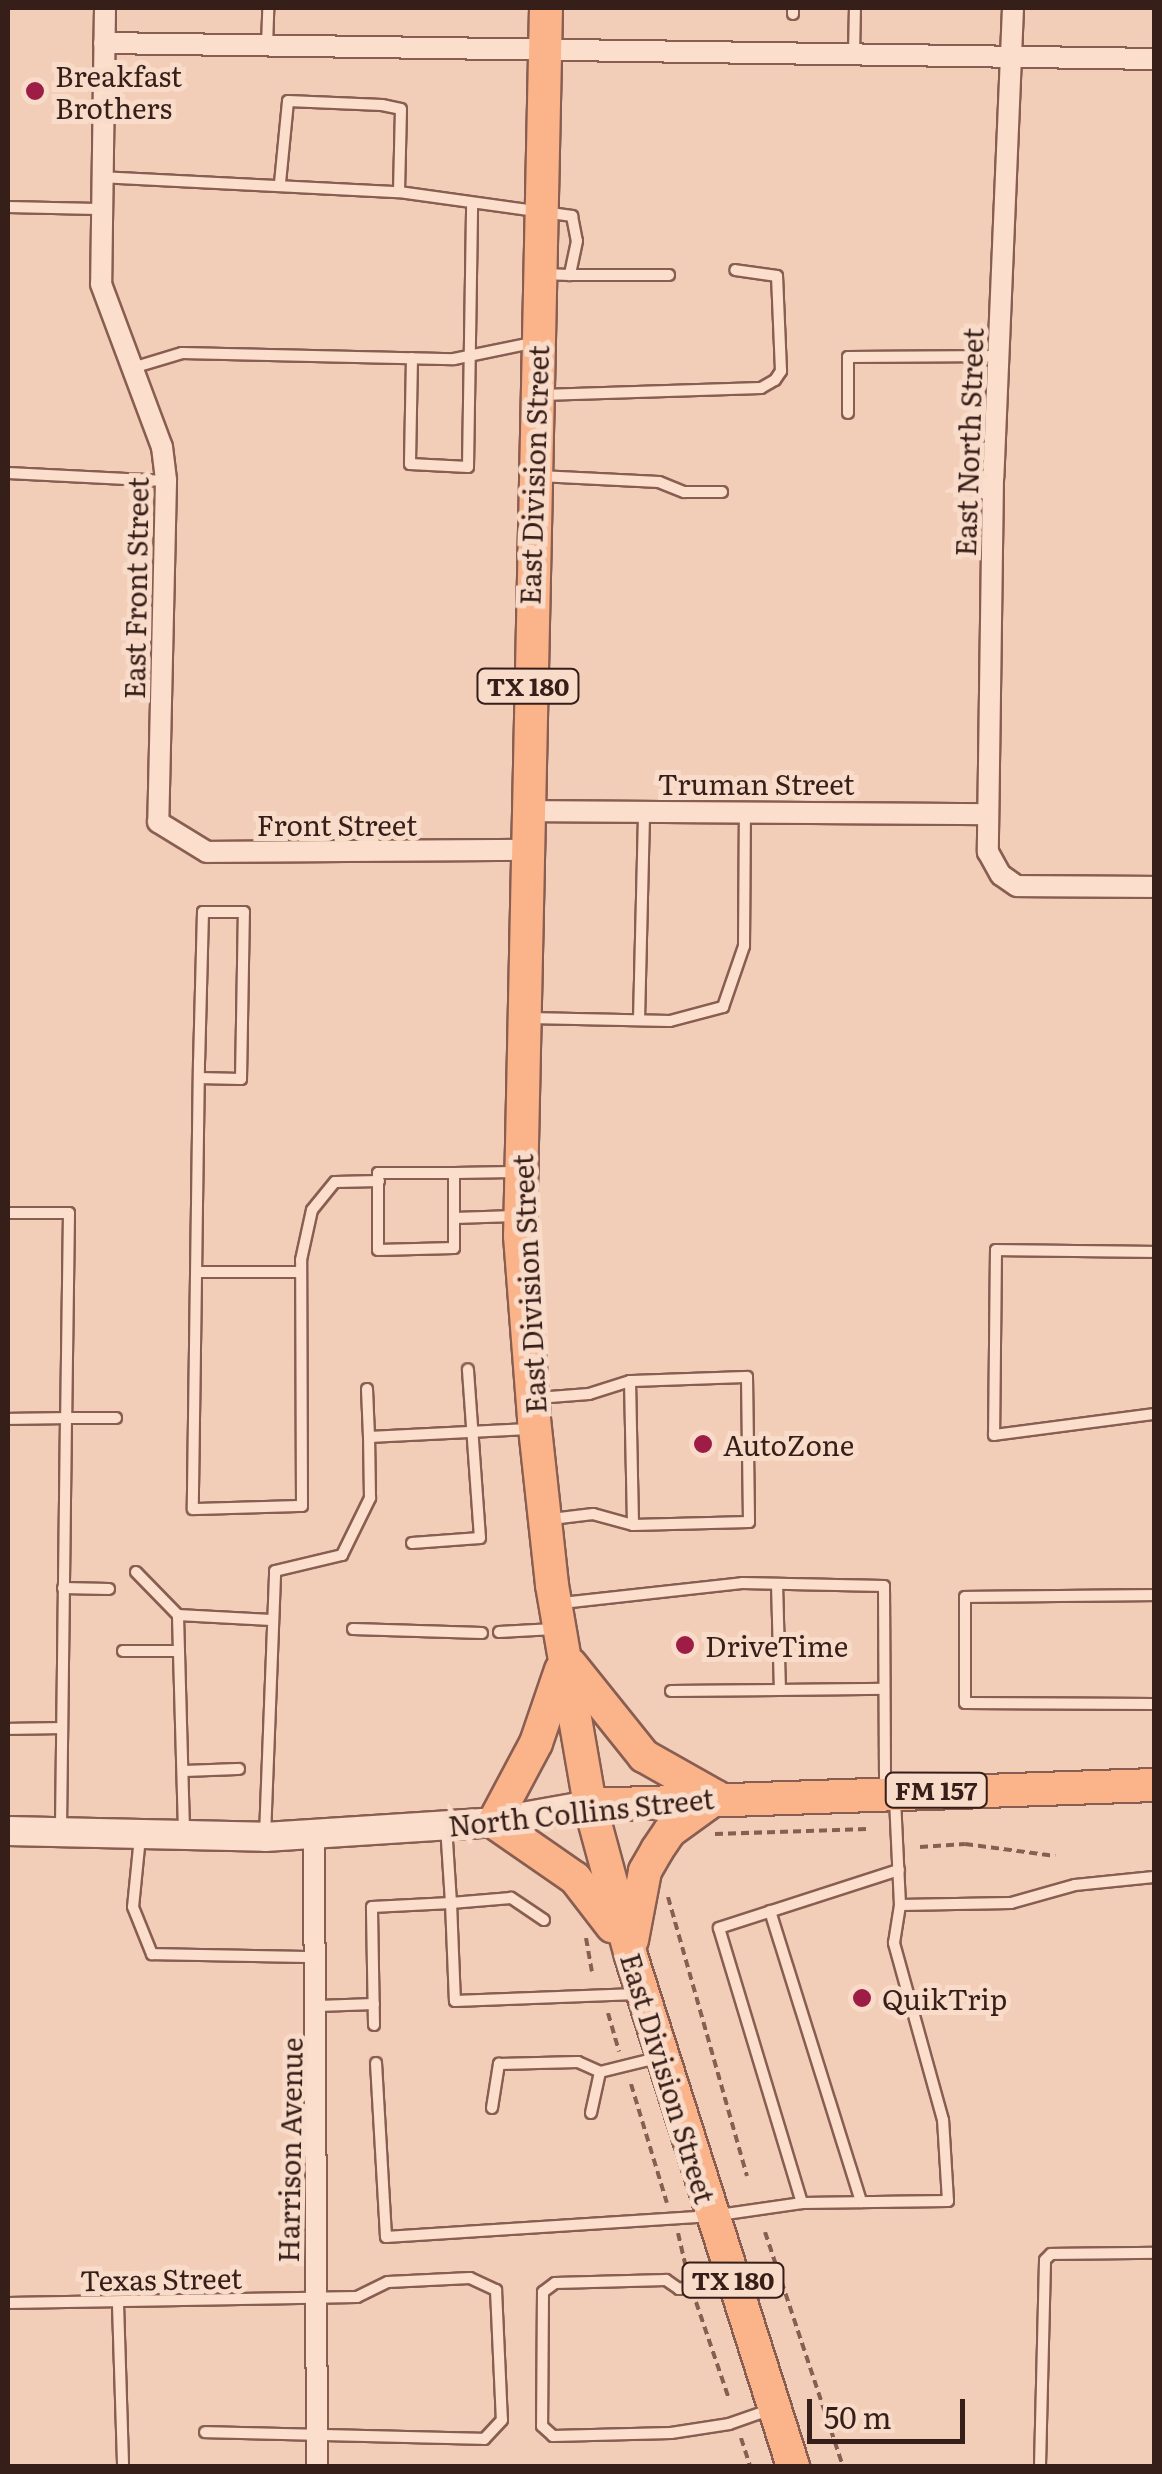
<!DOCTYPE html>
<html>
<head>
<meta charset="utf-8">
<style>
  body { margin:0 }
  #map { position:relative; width:1162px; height:2474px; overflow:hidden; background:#f2ceb8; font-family:Literata,serif }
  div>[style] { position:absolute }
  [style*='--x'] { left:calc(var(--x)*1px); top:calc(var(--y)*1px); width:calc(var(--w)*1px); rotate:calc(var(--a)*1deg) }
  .path>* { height:4px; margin-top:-2px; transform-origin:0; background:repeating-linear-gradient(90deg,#895e52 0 8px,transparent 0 13px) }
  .roads { filter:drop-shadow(2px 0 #895e52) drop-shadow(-2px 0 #895e52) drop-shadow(0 2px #895e52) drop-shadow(0 -2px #895e52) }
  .lane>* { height:10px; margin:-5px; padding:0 5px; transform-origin:5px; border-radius:5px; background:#fcdecc }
  .street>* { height:20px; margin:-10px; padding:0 10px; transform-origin:10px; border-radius:10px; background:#fcdecc }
  .secondary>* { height:28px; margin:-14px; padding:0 14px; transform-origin:14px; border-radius:14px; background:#fcdecc }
  .primary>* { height:32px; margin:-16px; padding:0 16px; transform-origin:16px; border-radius:16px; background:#fbb48a }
  .dots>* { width:28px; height:28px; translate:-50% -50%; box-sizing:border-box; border:5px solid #f8dbc8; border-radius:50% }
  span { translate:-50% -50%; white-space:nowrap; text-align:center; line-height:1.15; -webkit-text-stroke:10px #f8dbc8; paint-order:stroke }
  .shield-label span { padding:2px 8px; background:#f8dbc8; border:2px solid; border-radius:8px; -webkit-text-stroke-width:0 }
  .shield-label { font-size:25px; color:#361e19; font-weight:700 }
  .poi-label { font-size:28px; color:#361e19 }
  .left { translate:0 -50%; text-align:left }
  .street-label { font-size:28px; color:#361e19 }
  .frame { position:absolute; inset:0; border:10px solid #361e19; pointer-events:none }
  .scale { position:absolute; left:807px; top:2399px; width:158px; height:45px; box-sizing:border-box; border:5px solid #361e19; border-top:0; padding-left:12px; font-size:30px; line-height:35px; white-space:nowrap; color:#361e19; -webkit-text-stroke:8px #f8dbc8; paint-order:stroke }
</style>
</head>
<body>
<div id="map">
  <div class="path">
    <i style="--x:715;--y:1834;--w:152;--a:-1.9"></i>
    <i style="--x:920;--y:1847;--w:45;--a:-3.8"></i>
    <i style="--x:965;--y:1844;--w:91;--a:7.6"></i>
    <i style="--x:668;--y:1897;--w:290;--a:74.2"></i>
    <i style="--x:586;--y:1938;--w:34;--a:80"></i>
    <i style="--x:608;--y:2013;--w:40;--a:74"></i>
    <i style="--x:631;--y:2084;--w:124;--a:73.2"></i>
    <i style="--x:765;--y:2232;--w:247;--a:71.6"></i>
    <i style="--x:678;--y:2233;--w:39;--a:77"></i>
    <i style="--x:696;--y:2302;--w:102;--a:71.2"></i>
    <i style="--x:741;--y:2438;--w:29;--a:72"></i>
  </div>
  <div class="roads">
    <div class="lane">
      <i style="--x:793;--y:14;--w:6;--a:-90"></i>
      <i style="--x:267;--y:46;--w:38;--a:-88"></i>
      <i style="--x:854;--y:54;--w:46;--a:-88.8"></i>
      <i style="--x:99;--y:177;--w:300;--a:2.9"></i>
      <i style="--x:399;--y:192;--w:175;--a:7.9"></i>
      <i style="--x:572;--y:216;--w:25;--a:79"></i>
      <i style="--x:577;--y:241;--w:35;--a:102"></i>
      <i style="--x:570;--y:275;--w:27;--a:-178"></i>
      <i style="--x:280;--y:183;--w:82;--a:-84.4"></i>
      <i style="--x:288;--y:101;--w:94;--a:2.4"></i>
      <i style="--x:382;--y:105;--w:19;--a:12"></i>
      <i style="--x:401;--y:109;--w:83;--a:91.4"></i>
      <i style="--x:8;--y:207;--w:89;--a:1.3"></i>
      <i style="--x:570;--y:275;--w:99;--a:0"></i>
      <i style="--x:412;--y:358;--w:106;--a:91.1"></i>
      <i style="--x:410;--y:464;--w:58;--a:3"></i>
      <i style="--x:468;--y:467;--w:261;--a:-89.1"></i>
      <i style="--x:129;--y:369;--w:55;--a:-16.8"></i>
      <i style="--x:182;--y:353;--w:272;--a:1.3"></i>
      <i style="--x:454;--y:359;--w:80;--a:-11.6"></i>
      <i style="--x:542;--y:395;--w:219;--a:-1.8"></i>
      <i style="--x:761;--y:388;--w:16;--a:-30"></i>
      <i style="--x:775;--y:380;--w:11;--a:-56"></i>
      <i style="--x:781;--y:371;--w:95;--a:-92.4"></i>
      <i style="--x:777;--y:276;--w:42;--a:-171.9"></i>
      <i style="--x:848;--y:413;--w:56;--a:-90"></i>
      <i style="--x:848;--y:357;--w:150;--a:-0.4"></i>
      <i style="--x:8;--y:473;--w:158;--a:2.9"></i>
      <i style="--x:539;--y:476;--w:120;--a:2.9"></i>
      <i style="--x:659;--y:482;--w:27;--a:22"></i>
      <i style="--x:684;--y:492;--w:38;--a:0"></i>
      <i style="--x:529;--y:1018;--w:141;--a:1.2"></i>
      <i style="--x:670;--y:1021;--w:55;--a:-14.8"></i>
      <i style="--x:723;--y:1007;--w:65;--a:-71"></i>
      <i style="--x:744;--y:946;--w:136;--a:-89.6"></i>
      <i style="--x:639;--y:1020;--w:209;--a:-88.6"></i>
      <i style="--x:199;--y:1078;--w:42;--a:1.4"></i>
      <i style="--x:241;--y:1079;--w:167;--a:-89"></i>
      <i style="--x:244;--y:912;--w:41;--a:180"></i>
      <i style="--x:203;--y:912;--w:149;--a:91.5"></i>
      <i style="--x:199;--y:1061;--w:448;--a:90.8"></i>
      <i style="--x:193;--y:1509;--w:109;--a:-1.6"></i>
      <i style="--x:302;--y:1506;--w:246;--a:-90.2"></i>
      <i style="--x:301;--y:1260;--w:51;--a:-77.6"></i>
      <i style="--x:312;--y:1210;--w:36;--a:-51"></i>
      <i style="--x:335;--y:1182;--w:44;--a:-1.3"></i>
      <i style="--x:454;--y:1173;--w:75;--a:90"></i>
      <i style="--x:454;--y:1248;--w:76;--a:178.5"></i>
      <i style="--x:378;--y:1250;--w:77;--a:-90"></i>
      <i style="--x:378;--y:1173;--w:76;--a:0"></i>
      <i style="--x:454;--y:1173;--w:60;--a:-1"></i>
      <i style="--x:8;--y:1213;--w:61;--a:0"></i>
      <i style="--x:69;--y:1213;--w:205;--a:90.8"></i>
      <i style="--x:66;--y:1418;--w:50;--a:0"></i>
      <i style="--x:454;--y:1218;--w:64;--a:-1.8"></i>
      <i style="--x:1154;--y:1252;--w:158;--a:-179.3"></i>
      <i style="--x:996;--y:1250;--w:185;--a:90.6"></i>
      <i style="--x:994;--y:1435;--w:161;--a:-7.5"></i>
      <i style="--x:198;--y:1272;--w:103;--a:0"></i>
      <i style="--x:630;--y:1381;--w:117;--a:-2"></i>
      <i style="--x:747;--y:1377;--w:145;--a:89.2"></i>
      <i style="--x:749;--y:1522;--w:116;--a:178.5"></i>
      <i style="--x:367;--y:1389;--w:48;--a:87.6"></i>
      <i style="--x:369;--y:1437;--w:160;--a:-2.9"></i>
      <i style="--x:537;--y:1398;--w:52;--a:-4.4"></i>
      <i style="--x:589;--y:1394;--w:43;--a:-17.6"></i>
      <i style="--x:630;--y:1381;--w:144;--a:88.8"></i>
      <i style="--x:633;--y:1525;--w:41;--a:-164.6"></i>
      <i style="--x:593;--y:1514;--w:42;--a:173.2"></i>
      <i style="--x:8;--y:1419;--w:58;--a:-1"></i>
      <i style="--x:66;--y:1418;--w:413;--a:90.7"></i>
      <i style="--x:412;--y:1543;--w:68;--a:-4.2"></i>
      <i style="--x:480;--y:1538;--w:169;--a:-94.1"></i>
      <i style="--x:136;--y:1572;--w:60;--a:45.7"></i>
      <i style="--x:777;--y:1584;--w:106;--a:88.4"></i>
      <i style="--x:780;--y:1690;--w:104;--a:-0.6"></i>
      <i style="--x:63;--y:1588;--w:46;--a:1.2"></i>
      <i style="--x:1154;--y:1595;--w:189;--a:179.4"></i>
      <i style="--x:965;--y:1597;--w:106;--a:90"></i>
      <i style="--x:965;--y:1703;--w:189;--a:0.3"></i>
      <i style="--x:562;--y:1603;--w:181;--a:-6.3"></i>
      <i style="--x:742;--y:1583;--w:142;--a:1.2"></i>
      <i style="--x:884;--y:1586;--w:205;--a:89.7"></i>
      <i style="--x:353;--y:1629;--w:129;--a:1.8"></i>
      <i style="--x:499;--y:1632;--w:55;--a:-3.1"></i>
      <i style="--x:123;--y:1651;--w:56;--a:0"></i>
      <i style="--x:671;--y:1691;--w:109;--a:-0.5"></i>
      <i style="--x:8;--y:1729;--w:51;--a:-1.1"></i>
      <i style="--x:183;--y:1771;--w:56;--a:-2"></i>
      <i style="--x:184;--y:1831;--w:216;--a:-91.6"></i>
      <i style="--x:178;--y:1615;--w:93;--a:3.1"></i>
      <i style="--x:265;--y:1836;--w:265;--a:-87.8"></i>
      <i style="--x:275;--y:1571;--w:69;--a:-13.4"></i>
      <i style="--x:342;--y:1555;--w:64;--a:-63.8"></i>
      <i style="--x:370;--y:1498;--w:61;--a:-90.9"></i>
      <i style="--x:140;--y:1837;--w:70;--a:95.7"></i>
      <i style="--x:133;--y:1907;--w:51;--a:68"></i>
      <i style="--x:152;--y:1954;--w:163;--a:1.1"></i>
      <i style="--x:900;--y:1905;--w:111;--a:-1"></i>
      <i style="--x:1011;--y:1903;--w:66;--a:-15.7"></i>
      <i style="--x:1075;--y:1885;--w:79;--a:-5.8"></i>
      <i style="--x:770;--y:1911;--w:305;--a:72.6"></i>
      <i style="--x:544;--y:1920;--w:40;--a:-146"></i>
      <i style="--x:511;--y:1898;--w:60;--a:175.2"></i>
      <i style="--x:451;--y:1903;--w:98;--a:87.7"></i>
      <i style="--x:455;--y:2001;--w:182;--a:-2.2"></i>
      <i style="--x:318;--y:2006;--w:56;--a:-2"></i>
      <i style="--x:374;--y:2025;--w:118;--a:-91"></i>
      <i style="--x:372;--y:1907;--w:79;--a:-2.9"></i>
      <i style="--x:451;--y:1903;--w:77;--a:-93.7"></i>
      <i style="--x:376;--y:2063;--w:174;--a:86.7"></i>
      <i style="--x:386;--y:2237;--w:327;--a:-3.7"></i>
      <i style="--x:712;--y:2216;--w:91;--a:-8.2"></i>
      <i style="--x:802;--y:2203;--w:146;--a:-0.8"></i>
      <i style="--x:948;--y:2201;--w:81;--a:-93.5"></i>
      <i style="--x:943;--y:2120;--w:184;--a:-105.5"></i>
      <i style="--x:894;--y:1943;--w:38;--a:-81"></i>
      <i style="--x:900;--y:1905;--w:108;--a:-92.7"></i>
      <i style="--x:492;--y:2108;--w:45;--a:-81"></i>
      <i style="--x:499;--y:2064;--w:79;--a:-1.5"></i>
      <i style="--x:578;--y:2062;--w:24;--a:24"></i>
      <i style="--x:591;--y:2113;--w:42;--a:-77.6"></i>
      <i style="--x:600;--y:2072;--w:59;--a:-13.8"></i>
      <i style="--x:802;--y:2203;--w:287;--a:-106.8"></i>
      <i style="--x:719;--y:1928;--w:189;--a:-17.9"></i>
      <i style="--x:730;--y:2275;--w:53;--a:164.6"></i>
      <i style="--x:679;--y:2289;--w:16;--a:-145"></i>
      <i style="--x:666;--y:2280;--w:111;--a:178.5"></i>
      <i style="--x:555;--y:2283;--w:15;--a:143"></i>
      <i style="--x:543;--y:2292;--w:134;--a:90.4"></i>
      <i style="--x:542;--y:2426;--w:15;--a:42"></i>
      <i style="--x:553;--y:2436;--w:118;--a:-1.5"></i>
      <i style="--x:671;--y:2433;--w:59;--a:-8.8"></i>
      <i style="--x:729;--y:2424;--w:42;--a:-19.3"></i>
      <i style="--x:8;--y:2303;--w:349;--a:-1"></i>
      <i style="--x:357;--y:2297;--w:34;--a:-26"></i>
      <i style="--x:388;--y:2282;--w:82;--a:-2.8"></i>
      <i style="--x:470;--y:2278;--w:29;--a:25"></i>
      <i style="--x:496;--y:2290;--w:130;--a:87.4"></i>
      <i style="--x:502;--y:2420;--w:26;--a:133"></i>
      <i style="--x:484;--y:2439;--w:279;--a:-178.6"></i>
      <i style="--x:118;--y:2304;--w:162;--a:88.2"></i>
      <i style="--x:1040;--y:2466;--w:206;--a:-88.6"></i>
      <i style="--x:1045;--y:2260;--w:8;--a:-45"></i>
      <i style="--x:1051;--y:2254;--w:103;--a:-0.6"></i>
    </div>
    <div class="street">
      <i style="--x:105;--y:8;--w:276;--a:90.8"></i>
      <i style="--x:101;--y:284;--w:174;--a:69.5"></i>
      <i style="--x:162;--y:447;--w:34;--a:83"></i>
      <i style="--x:166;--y:481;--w:341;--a:91.3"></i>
      <i style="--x:158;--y:822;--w:57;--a:31.5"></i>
      <i style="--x:207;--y:852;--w:318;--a:-0.4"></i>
      <i style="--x:1013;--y:8;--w:470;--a:92.4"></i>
      <i style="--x:993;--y:478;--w:374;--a:90.8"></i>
      <i style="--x:988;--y:852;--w:26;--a:61"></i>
      <i style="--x:1001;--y:875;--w:19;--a:35"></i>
      <i style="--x:1017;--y:886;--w:137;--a:0.4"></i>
      <i style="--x:104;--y:43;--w:1050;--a:0.87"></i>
      <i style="--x:525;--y:811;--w:461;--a:0.4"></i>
      <i style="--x:314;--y:1835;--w:631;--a:89.73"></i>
    </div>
    <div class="secondary">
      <i style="--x:8;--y:1831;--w:257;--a:1.3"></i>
      <i style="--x:265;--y:1837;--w:229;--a:-3.7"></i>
      <i style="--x:494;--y:1822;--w:97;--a:-10"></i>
    </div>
    <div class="primary">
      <i style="--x:546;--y:8;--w:1228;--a:91.21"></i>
      <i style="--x:520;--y:1236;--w:184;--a:85.6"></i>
      <i style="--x:534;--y:1419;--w:167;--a:83.8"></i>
      <i style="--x:552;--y:1585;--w:223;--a:80.2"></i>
      <i style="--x:590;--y:1805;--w:156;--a:74.8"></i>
      <i style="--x:631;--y:1956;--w:535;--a:72.38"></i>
      <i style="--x:571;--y:1665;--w:117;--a:51.3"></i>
      <i style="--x:644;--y:1756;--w:79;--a:29.5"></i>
      <i style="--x:561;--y:1670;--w:77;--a:108.9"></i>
      <i style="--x:536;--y:1743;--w:89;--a:118"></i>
      <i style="--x:494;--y:1822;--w:98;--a:34.7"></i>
      <i style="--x:575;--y:1878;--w:61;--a:52.4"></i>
      <i style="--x:590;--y:1805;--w:564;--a:-2.03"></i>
      <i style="--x:632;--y:1940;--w:70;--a:-79.3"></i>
      <i style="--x:645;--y:1871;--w:24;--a:-60"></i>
      <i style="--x:657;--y:1850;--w:23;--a:-56"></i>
      <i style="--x:670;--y:1831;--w:58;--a:-35.9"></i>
    </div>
  </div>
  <div class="dots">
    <i style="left:35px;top:91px;background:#9d1d46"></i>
    <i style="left:703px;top:1444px;background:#9d1d46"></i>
    <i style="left:685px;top:1645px;background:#9d1d46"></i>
    <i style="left:862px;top:1998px;background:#9d1d46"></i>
  </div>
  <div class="shield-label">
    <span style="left:528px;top:686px">TX 180</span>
    <span style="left:936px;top:1790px">FM 157</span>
    <span style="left:733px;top:2280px">TX 180</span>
  </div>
  <div class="poi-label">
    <span class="left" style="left:55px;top:91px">Breakfast<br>Brothers</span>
    <span class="left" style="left:723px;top:1444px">AutoZone</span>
    <span class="left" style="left:705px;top:1645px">DriveTime</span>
    <span class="left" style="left:882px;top:1998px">QuikTrip</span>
  </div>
  <div class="street-label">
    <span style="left:968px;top:442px;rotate:-88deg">East North Street</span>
    <span style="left:533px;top:475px;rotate:-88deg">East Division Street</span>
    <span style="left:135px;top:588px;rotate:-89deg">East Front Street</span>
    <span style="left:756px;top:783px">Truman Street</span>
    <span style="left:337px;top:824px">Front Street</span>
    <span style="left:528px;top:1284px;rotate:-93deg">East Division Street</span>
    <span style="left:581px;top:1811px;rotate:-6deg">North Collins Street</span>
    <span style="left:669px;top:2078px;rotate:73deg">East Division Street</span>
    <span style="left:289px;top:2150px;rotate:-89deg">Harrison Avenue</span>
    <span style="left:161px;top:2278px;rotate:-1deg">Texas Street</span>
  </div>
  <div class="frame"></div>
  <div class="scale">50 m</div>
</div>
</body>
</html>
